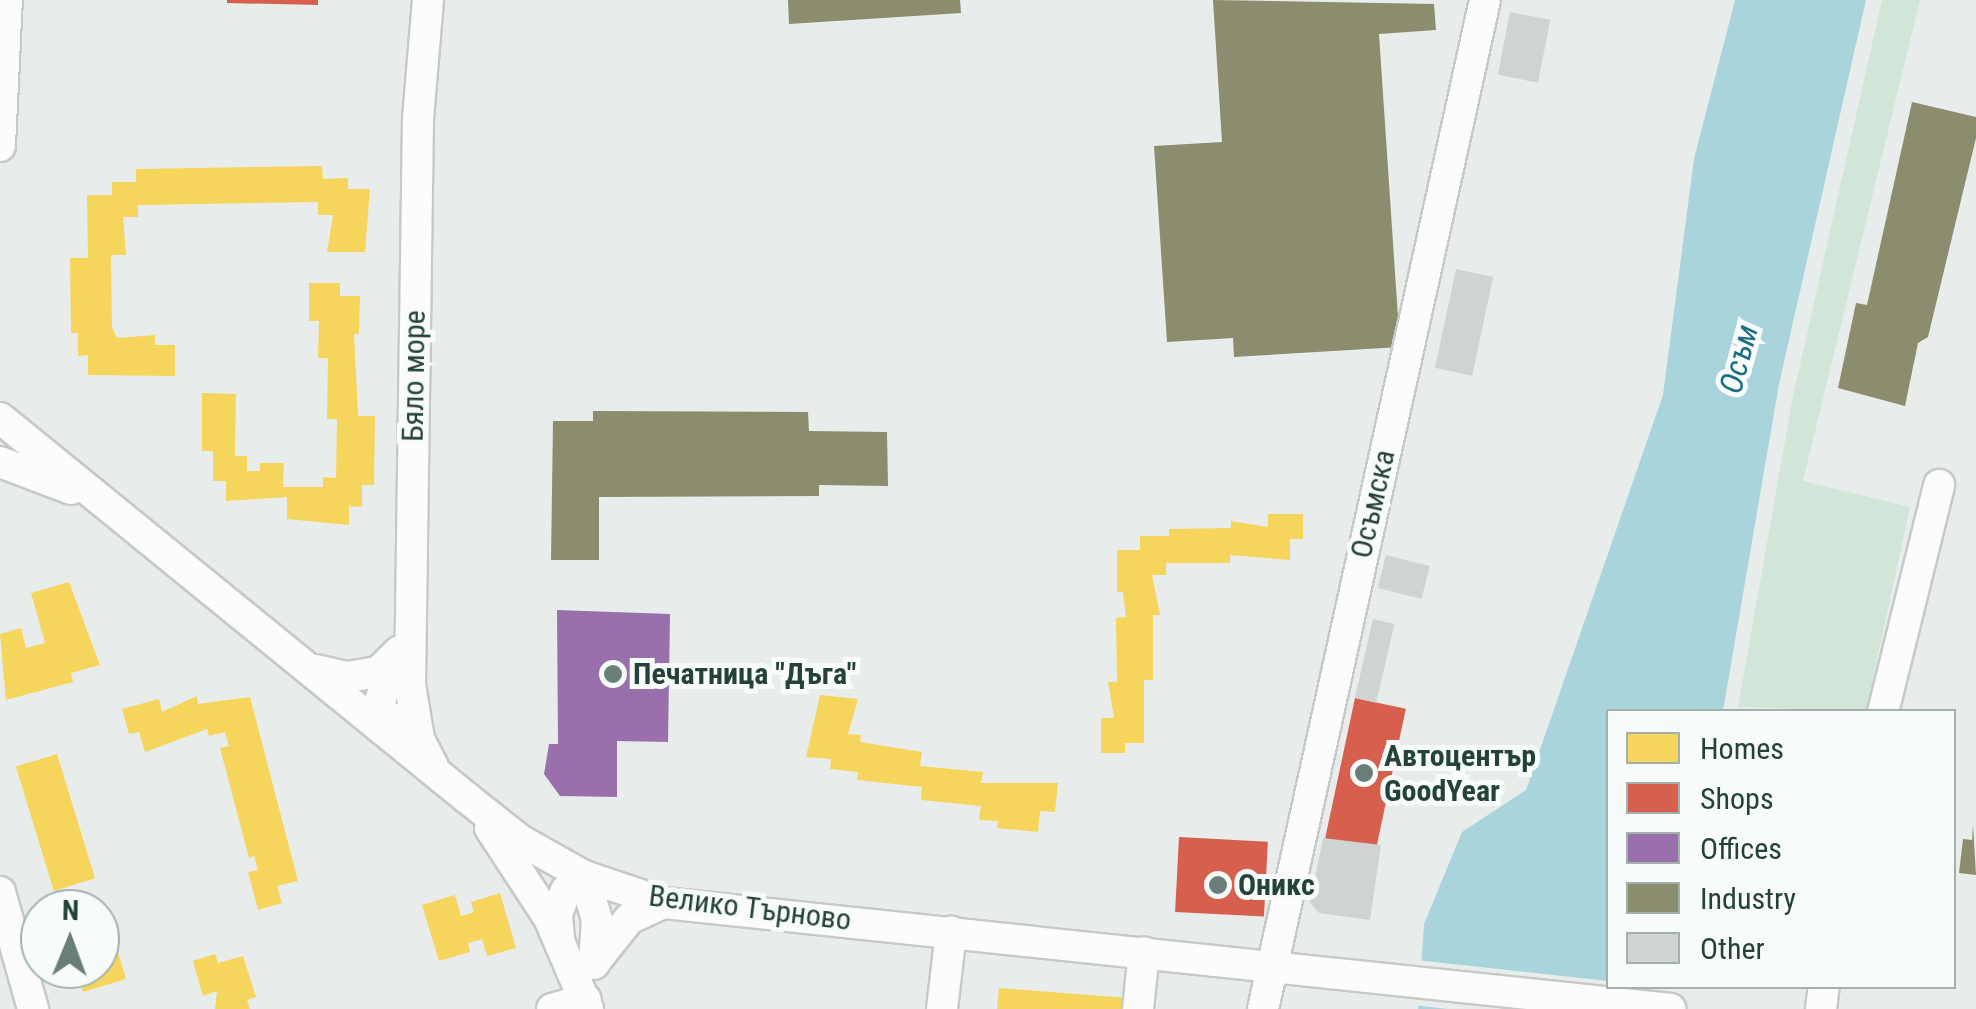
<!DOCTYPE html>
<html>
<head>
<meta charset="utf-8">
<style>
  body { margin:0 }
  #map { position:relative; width:1976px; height:1009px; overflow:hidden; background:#e8edeb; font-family:"Roboto Condensed",sans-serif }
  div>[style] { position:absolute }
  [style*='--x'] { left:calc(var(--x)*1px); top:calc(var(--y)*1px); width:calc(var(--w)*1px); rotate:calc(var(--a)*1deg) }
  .green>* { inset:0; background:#d1e6d8 }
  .water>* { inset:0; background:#a9d4db }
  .pier>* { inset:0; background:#e8edeb }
  .homes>* { inset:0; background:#f6d55c; transform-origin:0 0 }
  .shops>* { inset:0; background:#d6604d; transform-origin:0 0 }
  .offices>* { inset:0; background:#9970ab }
  .industry>* { inset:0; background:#8c8c6e }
  .building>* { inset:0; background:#cfd4d2; transform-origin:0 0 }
  .roads { filter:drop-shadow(2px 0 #c5cac8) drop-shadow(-2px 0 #c5cac8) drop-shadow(0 2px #c5cac8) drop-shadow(0 -2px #c5cac8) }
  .minor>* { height:30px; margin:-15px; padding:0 15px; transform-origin:15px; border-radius:15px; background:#fcfcfc }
  .dots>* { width:28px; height:28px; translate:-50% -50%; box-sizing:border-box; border:5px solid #f7fbf9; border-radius:50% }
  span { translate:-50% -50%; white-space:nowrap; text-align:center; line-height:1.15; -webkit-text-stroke:10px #f7fbf9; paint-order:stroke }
  .street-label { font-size:30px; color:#24423a }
  .poi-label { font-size:30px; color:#24423a; font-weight:700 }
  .left { translate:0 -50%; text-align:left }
  .water-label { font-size:32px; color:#1c6f80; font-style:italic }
  .legend { position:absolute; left:1606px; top:709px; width:350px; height:280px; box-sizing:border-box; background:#f7fbf9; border:2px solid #a3b1ad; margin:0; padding:12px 18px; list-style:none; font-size:30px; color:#24423a }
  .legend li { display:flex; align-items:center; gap:20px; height:50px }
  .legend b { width:50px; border:2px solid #a3b1ad }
  .north { position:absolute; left:20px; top:889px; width:100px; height:100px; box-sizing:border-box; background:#f7fbf9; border:2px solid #a3b1ad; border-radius:50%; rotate:1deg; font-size:28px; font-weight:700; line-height:40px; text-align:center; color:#24423a }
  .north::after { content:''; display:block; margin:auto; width:35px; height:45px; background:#697e78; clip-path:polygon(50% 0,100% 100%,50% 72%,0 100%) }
</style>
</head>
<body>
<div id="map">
  <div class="green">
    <i style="clip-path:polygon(1882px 0,1920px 0,1803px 481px,1910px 507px,1866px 711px,1738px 707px,1793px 396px)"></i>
  </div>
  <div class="water">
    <i style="clip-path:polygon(1735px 0,1866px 0,1779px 384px,1723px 711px,1608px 712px,1608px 986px,1654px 1009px,1418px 1009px,1424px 924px,1462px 832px,1526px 790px,1663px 395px,1694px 159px)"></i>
  </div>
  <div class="pier">
    <i style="clip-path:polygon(1416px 960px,1608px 981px,1608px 986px,1664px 987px,1659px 1009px,1448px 1009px,1413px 1005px)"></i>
  </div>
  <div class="homes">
    <i style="clip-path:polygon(322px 166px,323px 179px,348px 178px,348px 189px,370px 189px,365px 252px,327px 252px,333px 215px,318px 215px,318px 202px,138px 205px,138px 217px,123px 217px,126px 255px,111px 255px,112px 328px,117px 338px,155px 335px,155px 345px,175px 345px,175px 376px,88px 375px,88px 355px,78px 356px,78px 333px,71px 333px,70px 258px,88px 258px,87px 195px,112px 195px,112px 182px,136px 182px,136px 169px)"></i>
    <i style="clip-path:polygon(309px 283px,340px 283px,340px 296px,360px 296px,359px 334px,354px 334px,358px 416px,375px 416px,374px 485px,362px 485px,362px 507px,349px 506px,349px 525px,287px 519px,287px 497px,226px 501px,226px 481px,213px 481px,213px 451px,202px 451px,202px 393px,236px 394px,235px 456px,247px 456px,247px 471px,260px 471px,260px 463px,284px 463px,283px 487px,323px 487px,323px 477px,336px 478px,337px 419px,327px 419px,328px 358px,318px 358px,319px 321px,309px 321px)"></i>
    <i style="clip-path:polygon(1268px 514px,1303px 514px,1303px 539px,1290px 539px,1290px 560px,1230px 555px,1230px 563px,1166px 563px,1166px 575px,1152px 575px,1160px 615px,1153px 615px,1153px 680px,1144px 680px,1144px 743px,1125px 743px,1125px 753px,1101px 753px,1101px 718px,1114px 718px,1108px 682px,1117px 682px,1116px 618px,1126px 617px,1123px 592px,1117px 592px,1117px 550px,1140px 550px,1140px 536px,1169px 536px,1169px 529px,1231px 528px,1231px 521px,1268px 527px)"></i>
    <i style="clip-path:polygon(69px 582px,100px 665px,71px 673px,73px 682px,6px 700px,0 634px,21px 628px,26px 648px,45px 643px,31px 593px)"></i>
    <i style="clip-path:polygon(820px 695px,858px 699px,848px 734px,861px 735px,860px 742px,922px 752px,920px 766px,983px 772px,981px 783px,1058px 783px,1055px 812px,1040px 811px,1038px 832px,997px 828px,998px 821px,979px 820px,981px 806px,921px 800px,922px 787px,857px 780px,858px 772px,830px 769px,831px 759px,806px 757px)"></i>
    <i style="clip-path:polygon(197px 696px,198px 704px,250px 697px,298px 881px,277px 886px,282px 903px,258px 910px,248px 872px,258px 870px,254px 856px,249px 858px,220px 748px,229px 746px,225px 732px,209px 736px,207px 729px,145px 752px,139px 732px,129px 734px,122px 709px,159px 699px,162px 712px)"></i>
    <i style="left:57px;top:754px;width:130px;height:43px;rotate:73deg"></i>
    <i style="clip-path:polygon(500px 893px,516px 948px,487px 956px,482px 939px,468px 943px,470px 952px,439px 961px,422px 905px,455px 895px,461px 916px,474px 912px,471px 902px)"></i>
    <i style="clip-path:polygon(105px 908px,126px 979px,83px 992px,76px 969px,100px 969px)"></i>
    <i style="clip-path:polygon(215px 954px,218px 963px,243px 956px,256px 997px,247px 1000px,250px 1009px,215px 1009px,217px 991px,203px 996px,193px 961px)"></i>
    <i style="clip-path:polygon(999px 988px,1128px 998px,1127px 1009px,997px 1009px)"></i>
  </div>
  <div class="shops">
    <i style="clip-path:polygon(227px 0,318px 0,318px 5px,227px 3px)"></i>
    <i style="left:1355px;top:698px;width:52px;height:144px;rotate:12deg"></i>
    <i style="left:1179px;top:837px;width:89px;height:75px;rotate:3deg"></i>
  </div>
  <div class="offices">
    <i style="clip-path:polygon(557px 610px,670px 614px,668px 742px,617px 741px,617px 797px,560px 796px,544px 774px,549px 744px,558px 744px)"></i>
  </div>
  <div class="industry">
    <i style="clip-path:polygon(788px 0,960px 0,961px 13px,789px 24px)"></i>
    <i style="clip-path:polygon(1213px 0,1434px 4px,1436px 30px,1379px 34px,1400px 347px,1234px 357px,1233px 338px,1167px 342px,1154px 146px,1222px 142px)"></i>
    <i style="clip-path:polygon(1912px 102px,1976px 117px,1976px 138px,1928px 337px,1918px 343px,1905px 406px,1838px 388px,1856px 303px,1867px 305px)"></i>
    <i style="clip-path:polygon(593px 411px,808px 412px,809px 431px,887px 432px,888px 486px,819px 485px,819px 496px,599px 497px,599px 560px,551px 560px,553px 421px,593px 421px)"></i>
    <i style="clip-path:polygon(1973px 825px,1976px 875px,1959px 873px,1963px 839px,1972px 840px)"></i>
  </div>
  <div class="building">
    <i style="left:1510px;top:12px;width:41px;height:64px;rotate:11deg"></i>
    <i style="left:1456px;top:269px;width:38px;height:101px;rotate:12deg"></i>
    <i style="left:1386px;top:555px;width:45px;height:34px;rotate:14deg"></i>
    <i style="left:1373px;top:619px;width:22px;height:81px;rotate:13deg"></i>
    <i style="clip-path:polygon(1323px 838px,1381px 845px,1370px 920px,1319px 913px,1310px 903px)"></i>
  </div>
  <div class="roads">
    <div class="minor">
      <i style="--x:428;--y:0;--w:118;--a:94.8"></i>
      <i style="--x:418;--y:118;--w:567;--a:90.81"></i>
      <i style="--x:410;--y:685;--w:55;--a:80.5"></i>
      <i style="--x:419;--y:739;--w:31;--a:63"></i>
      <i style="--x:0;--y:146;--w:146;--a:-87.3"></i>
      <i style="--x:0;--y:418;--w:602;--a:39.14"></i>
      <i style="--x:467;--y:798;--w:68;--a:38.4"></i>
      <i style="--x:520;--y:840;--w:73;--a:29.4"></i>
      <i style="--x:584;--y:876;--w:84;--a:18.6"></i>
      <i style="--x:664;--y:903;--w:1012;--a:6.01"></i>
      <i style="--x:0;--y:462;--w:76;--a:20.8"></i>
      <i style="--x:316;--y:670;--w:32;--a:13"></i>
      <i style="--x:347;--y:677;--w:31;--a:-9"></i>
      <i style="--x:378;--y:672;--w:30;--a:-44"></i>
      <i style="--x:1883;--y:712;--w:234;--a:-76.1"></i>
      <i style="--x:392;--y:718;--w:16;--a:158"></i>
      <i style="--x:377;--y:724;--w:16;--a:-90"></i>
      <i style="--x:377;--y:708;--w:58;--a:-67.8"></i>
      <i style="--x:490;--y:828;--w:108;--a:56.8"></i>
      <i style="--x:549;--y:918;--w:99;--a:66.8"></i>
      <i style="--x:0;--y:892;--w:122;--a:74.2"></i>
      <i style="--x:559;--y:939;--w:25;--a:-95"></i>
      <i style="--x:557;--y:914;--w:25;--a:-69"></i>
      <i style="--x:566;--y:891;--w:23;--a:-40"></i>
      <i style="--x:584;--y:876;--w:46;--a:73.5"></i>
      <i style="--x:597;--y:920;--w:44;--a:93.9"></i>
      <i style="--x:595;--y:962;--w:55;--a:-51.7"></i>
      <i style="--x:629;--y:919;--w:38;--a:-25"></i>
      <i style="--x:552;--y:1009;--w:35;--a:-16"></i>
      <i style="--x:942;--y:1009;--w:78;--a:-83.3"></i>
      <i style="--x:1138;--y:1009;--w:57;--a:-84"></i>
      <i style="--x:1263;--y:1009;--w:1033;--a:-77.59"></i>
      <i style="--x:1821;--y:1009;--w:23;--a:-83"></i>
    </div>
  </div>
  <div class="dots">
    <i style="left:613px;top:674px;background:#697e78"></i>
    <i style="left:1364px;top:773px;background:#697e78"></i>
    <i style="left:1218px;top:885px;background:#697e78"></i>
  </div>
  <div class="street-label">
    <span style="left:414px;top:376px;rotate:-89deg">Бяло море</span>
    <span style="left:1373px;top:504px;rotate:-77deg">Осъмска</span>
    <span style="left:750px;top:908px;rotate:7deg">Велико Търново</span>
  </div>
  <div class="poi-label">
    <span class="left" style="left:633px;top:674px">Печатница "Дъга"</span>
    <span class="left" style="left:1384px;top:773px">Автоцентър<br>GoodYear</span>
    <span class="left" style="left:1238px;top:885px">Оникс</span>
  </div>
  <div class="water-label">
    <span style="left:1739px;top:359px;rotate:-75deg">Осъм</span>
  </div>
  <ul class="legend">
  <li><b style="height:28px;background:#f6d55c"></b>Homes</li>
  <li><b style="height:28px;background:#d6604d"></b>Shops</li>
  <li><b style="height:28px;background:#9970ab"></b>Offices</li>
  <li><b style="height:28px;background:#8c8c6e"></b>Industry</li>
  <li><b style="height:28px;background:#cfd4d2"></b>Other</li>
  </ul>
  <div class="north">N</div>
</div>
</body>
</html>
